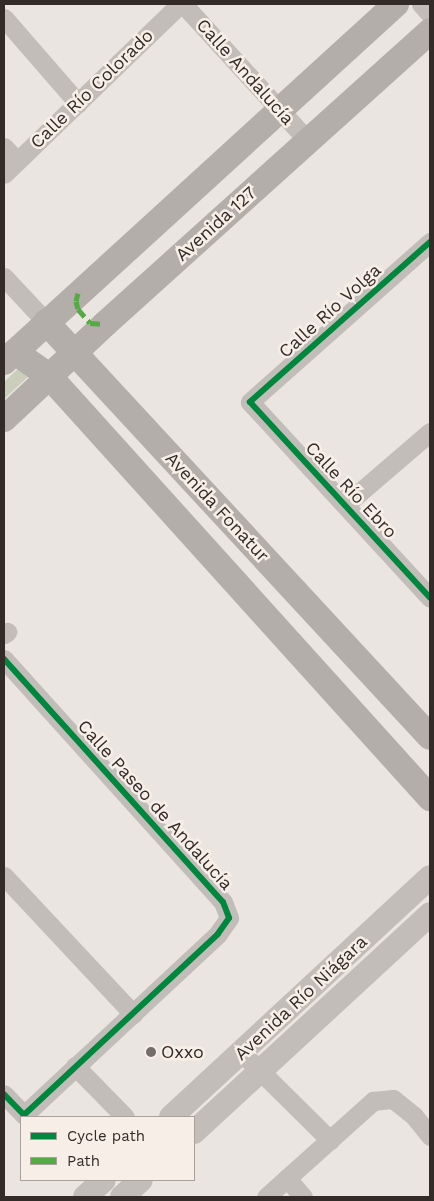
<!DOCTYPE html>
<html>
<head>
<meta charset="utf-8">
<style>
  body { margin:0 }
  #map { position:relative; width:434px; height:1201px; overflow:hidden; background:#eae5e0; font-family:"Work Sans",sans-serif }
  div>[style] { position:absolute }
  [style*='--x'] { left:calc(var(--x)*1px); top:calc(var(--y)*1px); width:calc(var(--w)*1px); rotate:calc(var(--a)*1deg) }
  .green>* { inset:0; background:#cbcebb }
  .minor>* { height:19px; margin:-9.5px; padding:0 9.5px; transform-origin:9.5px; border-radius:9.5px; background:#c3bdb9 }
  .tertiary>* { height:24px; margin:-12px; padding:0 12px; transform-origin:12px; border-radius:12px; background:#c3bdb9 }
  .secondary>* { height:26px; margin:-13px; padding:0 13px; transform-origin:13px; border-radius:13px; background:#b4aeaa }
  .quiet>* { height:5px; margin-top:-2.5px; transform-origin:0; background:repeating-linear-gradient(90deg,#54ab44 0 10px,transparent 0 15px) }
  .cycleway>* { height:6px; margin:-3px; padding:0 3px; transform-origin:3px; border-radius:3px; background:#00873e }
  .dots>* { width:14px; height:14px; translate:-50% -50%; box-sizing:border-box; border:2px solid #f7efe7; border-radius:50% }
  span { translate:-50% -50%; white-space:nowrap; text-align:center; line-height:1.15; -webkit-text-stroke:5px #f7efe7; paint-order:stroke }
  .street-label { font-size:18px; color:#332b28 }
  .poi-label { font-size:18px; color:#332b28 }
  .left { translate:0 -50%; text-align:left }
  .frame { position:absolute; inset:0; border:5px solid #332b28; pointer-events:none }
  .legend { position:absolute; left:20px; top:1116px; width:175px; height:65px; box-sizing:border-box; background:#f7efe7; border:1px solid #a9a19b; margin:0; padding:6px 9px; list-style:none; font-size:15px; color:#332b28 }
  .legend li { display:flex; align-items:center; gap:10px; height:25px }
  .legend b { width:25px; border:1px solid #a9a19b }
</style>
</head>
<body>
<div id="map">
  <div class="green">
    <i style="clip-path:polygon(21px 366px,29px 376px,4px 399px,4px 382px)"></i>
  </div>
  <div class="minor">
    <i style="--x:183;--y:4;--w:185;--a:47.6"></i>
    <i style="--x:421;--y:4;--w:13;--a:48"></i>
    <i style="--x:4;--y:18;--w:113;--a:49"></i>
    <i style="--x:4;--y:147;--w:19;--a:47"></i>
    <i style="--x:4;--y:174;--w:245;--a:-44"></i>
    <i style="--x:430;--y:242;--w:241;--a:138.4"></i>
    <i style="--x:250;--y:402;--w:266;--a:47.4"></i>
    <i style="--x:4;--y:277;--w:62;--a:47"></i>
    <i style="--x:345;--y:505;--w:112;--a:-40.7"></i>
    <i style="--x:4;--y:634;--w:4;--a:-34"></i>
    <i style="--x:4;--y:659;--w:327;--a:48"></i>
    <i style="--x:223;--y:902;--w:17;--a:69"></i>
    <i style="--x:229;--y:918;--w:19;--a:125"></i>
    <i style="--x:218;--y:934;--w:265;--a:137"></i>
    <i style="--x:24;--y:1115;--w:29;--a:-134"></i>
    <i style="--x:4;--y:876;--w:189;--a:46.9"></i>
    <i style="--x:242;--y:1053;--w:124;--a:44.7"></i>
    <i style="--x:75;--y:1066;--w:71;--a:45.6"></i>
    <i style="--x:287;--y:1178;--w:25;--a:50"></i>
    <i style="--x:266;--y:1197;--w:144;--a:-41.9"></i>
    <i style="--x:373;--y:1101;--w:20;--a:-6"></i>
    <i style="--x:393;--y:1099;--w:27;--a:39"></i>
    <i style="--x:414;--y:1116;--w:26;--a:51"></i>
  </div>
  <div class="tertiary">
    <i style="--x:171;--y:1117;--w:353;--a:-42.8"></i>
    <i style="--x:194;--y:1132;--w:321;--a:-42.7"></i>
    <i style="--x:85;--y:1197;--w:25;--a:-42"></i>
    <i style="--x:122;--y:1197;--w:25;--a:-42"></i>
  </div>
  <div class="secondary">
    <i style="--x:46;--y:322;--w:565;--a:47.22"></i>
    <i style="--x:15;--y:352;--w:42;--a:35.2"></i>
    <i style="--x:49;--y:376;--w:569;--a:47.92"></i>
    <i style="--x:4;--y:362;--w:531;--a:-42.4"></i>
    <i style="--x:4;--y:419;--w:139;--a:-43.2"></i>
    <i style="--x:105;--y:324;--w:438;--a:-42"></i>
  </div>
  <div class="quiet">
    <i style="--x:78;--y:293;--w:8;--a:104"></i>
    <i style="--x:76;--y:301;--w:8;--a:76"></i>
    <i style="--x:78;--y:309;--w:18;--a:49"></i>
    <i style="--x:90;--y:323;--w:15;--a:4"></i>
  </div>
  <div class="cycleway">
    <i style="--x:430;--y:242;--w:241;--a:138.4"></i>
    <i style="--x:250;--y:402;--w:266;--a:47.4"></i>
    <i style="--x:4;--y:659;--w:327;--a:48"></i>
    <i style="--x:223;--y:902;--w:17;--a:69"></i>
    <i style="--x:229;--y:918;--w:19;--a:125"></i>
    <i style="--x:218;--y:934;--w:265;--a:137"></i>
    <i style="--x:24;--y:1115;--w:29;--a:-134"></i>
  </div>
  <div class="dots">
    <i style="left:151px;top:1052px;background:#736c68"></i>
  </div>
  <div class="street-label">
    <span style="left:245px;top:72px;rotate:48deg">Calle Andalucía</span>
    <span style="left:92px;top:89px;rotate:-44deg">Calle Río Colorado</span>
    <span style="left:216px;top:224px;rotate:-42deg">Avenida 127</span>
    <span style="left:330px;top:311px;rotate:-42deg">Calle Río Volga</span>
    <span style="left:351px;top:490px;rotate:47deg">Calle Río Ebro</span>
    <span style="left:217px;top:507px;rotate:47deg">Avenida Fonatur</span>
    <span style="left:155px;top:805px;rotate:48deg">Calle Paseo de Andalucía</span>
    <span style="left:301px;top:998px;rotate:-43deg">Avenida Río Niágara</span>
  </div>
  <div class="poi-label">
    <span class="left" style="left:161px;top:1052px">Oxxo</span>
  </div>
  <div class="frame"></div>
  <ul class="legend">
  <li><b style="height:6px;background:#00873e"></b>Cycle path</li>
  <li><b style="height:6px;background:#54ab44"></b>Path</li>
  </ul>
</div>
</body>
</html>
